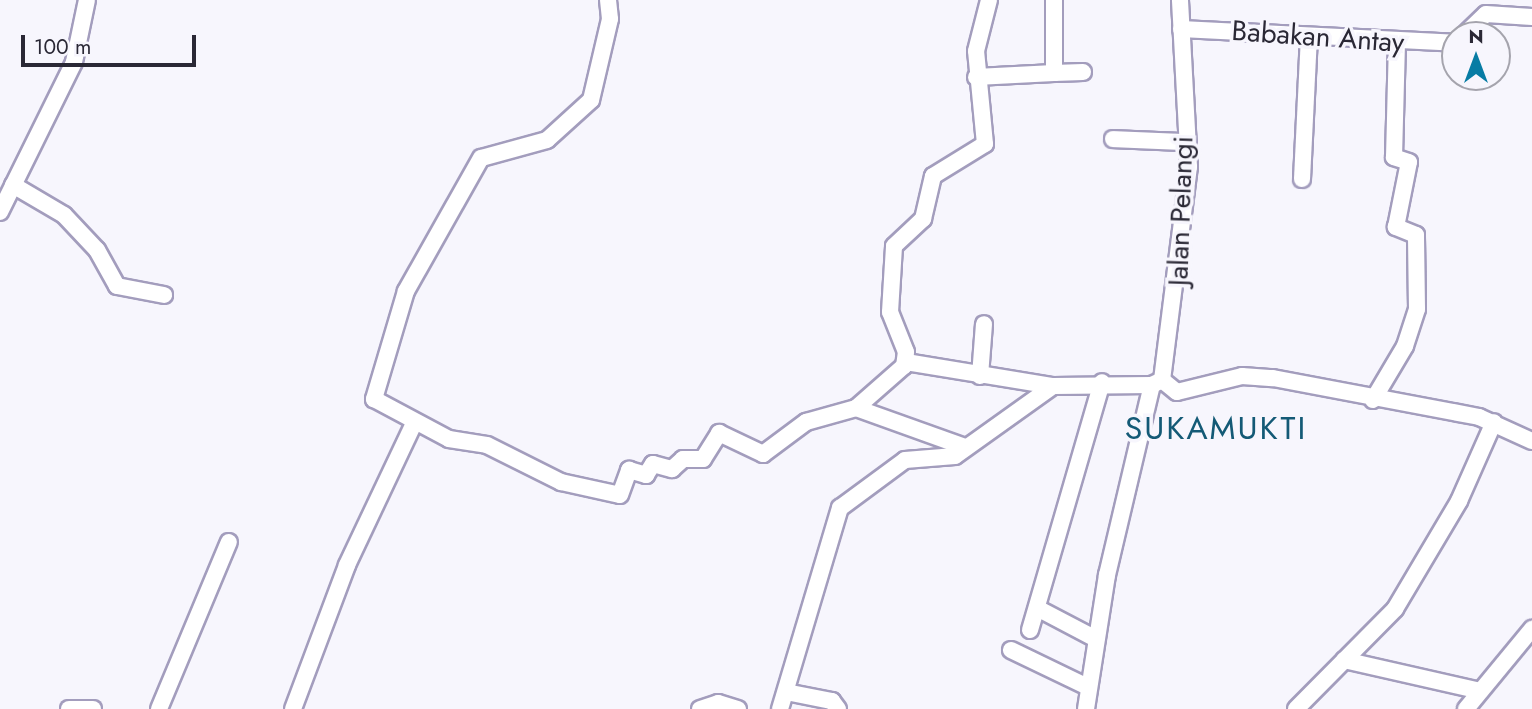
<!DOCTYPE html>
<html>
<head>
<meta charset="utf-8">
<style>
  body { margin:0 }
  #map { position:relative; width:1532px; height:709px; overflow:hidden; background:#f7f6fd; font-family:Jost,sans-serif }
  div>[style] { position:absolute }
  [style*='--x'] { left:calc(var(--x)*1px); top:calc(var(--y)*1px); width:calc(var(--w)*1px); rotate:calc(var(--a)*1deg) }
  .roads { filter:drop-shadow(2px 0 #a39dbd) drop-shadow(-2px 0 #a39dbd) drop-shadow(0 2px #a39dbd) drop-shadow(0 -2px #a39dbd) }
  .minor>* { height:16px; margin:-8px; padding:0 8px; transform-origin:8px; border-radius:8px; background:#fff }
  span { translate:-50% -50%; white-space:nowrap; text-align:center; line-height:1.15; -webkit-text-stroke:7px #f7f6fd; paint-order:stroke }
  .street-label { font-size:28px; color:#2a2835 }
  .quarter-label { font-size:32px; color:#145a76; letter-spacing:2px }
  .north { position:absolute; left:1441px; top:21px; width:70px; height:70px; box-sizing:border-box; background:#f7f6fd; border:2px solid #a5a4ad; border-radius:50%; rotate:0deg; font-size:19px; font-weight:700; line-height:28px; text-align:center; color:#2a2835 }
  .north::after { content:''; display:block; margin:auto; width:24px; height:32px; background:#077ca4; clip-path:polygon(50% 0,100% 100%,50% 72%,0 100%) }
  .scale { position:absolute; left:21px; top:35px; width:175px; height:32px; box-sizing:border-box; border:4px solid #2a2835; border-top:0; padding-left:9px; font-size:21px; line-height:24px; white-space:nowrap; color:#2a2835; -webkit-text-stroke:5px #f7f6fd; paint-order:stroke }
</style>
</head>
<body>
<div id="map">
  <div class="roads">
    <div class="minor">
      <i style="--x:608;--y:0;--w:19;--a:84"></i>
      <i style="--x:610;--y:19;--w:83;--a:103.2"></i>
      <i style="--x:591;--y:100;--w:59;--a:137.7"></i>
      <i style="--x:547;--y:140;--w:68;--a:164.7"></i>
      <i style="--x:481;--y:158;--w:153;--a:119.4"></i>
      <i style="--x:406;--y:291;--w:113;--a:106.5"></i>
      <i style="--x:374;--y:399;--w:85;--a:28.1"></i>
      <i style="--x:449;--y:439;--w:38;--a:9"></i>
      <i style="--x:487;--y:445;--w:83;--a:26.6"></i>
      <i style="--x:561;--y:482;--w:60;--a:12.4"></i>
      <i style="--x:620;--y:495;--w:27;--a:-70"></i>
      <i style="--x:629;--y:470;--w:18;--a:16"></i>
      <i style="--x:646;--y:475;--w:13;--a:-58"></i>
      <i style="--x:653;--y:464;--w:20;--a:15"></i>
      <i style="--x:672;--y:469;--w:15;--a:-42"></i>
      <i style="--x:683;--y:459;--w:20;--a:0"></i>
      <i style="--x:703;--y:459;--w:31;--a:-58"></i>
      <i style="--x:719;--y:433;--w:49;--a:25.5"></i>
      <i style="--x:763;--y:454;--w:54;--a:-36.7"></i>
      <i style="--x:806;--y:422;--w:52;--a:-15.6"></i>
      <i style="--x:856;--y:408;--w:64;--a:-41.2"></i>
      <i style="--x:904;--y:366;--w:14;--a:-82"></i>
      <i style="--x:906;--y:352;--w:43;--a:-111.8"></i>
      <i style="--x:890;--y:312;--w:66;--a:-86.5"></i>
      <i style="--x:894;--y:246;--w:40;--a:-43"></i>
      <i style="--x:923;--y:219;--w:44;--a:-76.9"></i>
      <i style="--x:933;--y:176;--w:61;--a:-31.6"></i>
      <i style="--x:985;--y:144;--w:93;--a:-95.5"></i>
      <i style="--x:976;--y:51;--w:53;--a:-75.7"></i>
      <i style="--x:1181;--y:29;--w:274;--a:2.9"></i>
      <i style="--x:1464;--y:35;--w:30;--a:-44"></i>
      <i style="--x:1486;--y:14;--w:46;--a:3.7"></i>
      <i style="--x:1054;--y:73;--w:29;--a:-2"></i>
      <i style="--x:976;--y:77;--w:78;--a:-2.9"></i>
      <i style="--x:1054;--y:73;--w:73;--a:-90"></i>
      <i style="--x:1113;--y:139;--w:73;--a:2.4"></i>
      <i style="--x:1302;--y:179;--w:141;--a:-87.2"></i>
      <i style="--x:13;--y:185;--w:59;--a:30.5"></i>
      <i style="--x:64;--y:215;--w:48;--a:46.7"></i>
      <i style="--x:97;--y:250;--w:41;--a:60.9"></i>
      <i style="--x:117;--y:286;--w:48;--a:10.8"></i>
      <i style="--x:0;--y:212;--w:167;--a:-63.7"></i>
      <i style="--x:74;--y:62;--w:63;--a:-78.2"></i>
      <i style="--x:906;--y:362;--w:149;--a:9.3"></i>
      <i style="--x:980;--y:376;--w:52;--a:-85.6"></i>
      <i style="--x:1162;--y:380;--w:215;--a:-82.8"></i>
      <i style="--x:1189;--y:167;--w:167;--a:-93.1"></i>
      <i style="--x:1373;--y:400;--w:63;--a:-59.3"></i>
      <i style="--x:1405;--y:346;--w:39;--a:-72"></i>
      <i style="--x:1417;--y:309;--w:74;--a:-90.8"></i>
      <i style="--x:1416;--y:235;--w:22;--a:-158"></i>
      <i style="--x:1396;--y:227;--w:66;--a:-78.7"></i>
      <i style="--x:1409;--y:162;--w:16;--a:-162"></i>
      <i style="--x:1394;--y:157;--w:115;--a:-88.5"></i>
      <i style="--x:856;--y:408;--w:116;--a:19.7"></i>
      <i style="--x:1037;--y:608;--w:67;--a:27.7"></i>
      <i style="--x:1030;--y:630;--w:258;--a:-73.8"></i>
      <i style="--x:1011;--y:650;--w:85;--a:25.7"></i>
      <i style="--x:1344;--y:660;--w:139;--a:12.8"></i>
      <i style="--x:786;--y:692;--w:47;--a:11.1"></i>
      <i style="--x:832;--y:701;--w:10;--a:53"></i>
      <i style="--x:69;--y:709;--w:24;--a:0"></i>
      <i style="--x:159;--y:709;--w:181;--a:-67.3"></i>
      <i style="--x:293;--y:709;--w:154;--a:-69.4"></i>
      <i style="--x:347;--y:565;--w:157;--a:-64.7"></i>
      <i style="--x:700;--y:709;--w:19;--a:-18"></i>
      <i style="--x:718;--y:703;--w:21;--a:17"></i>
      <i style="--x:780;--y:709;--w:210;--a:-73.4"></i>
      <i style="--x:840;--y:508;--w:81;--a:-36.4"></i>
      <i style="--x:905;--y:460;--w:50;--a:-4.6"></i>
      <i style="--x:955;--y:456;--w:120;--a:-35.5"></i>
      <i style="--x:1053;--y:386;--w:99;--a:-0.6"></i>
      <i style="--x:1152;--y:385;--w:11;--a:-27"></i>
      <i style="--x:1162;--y:380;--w:19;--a:39"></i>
      <i style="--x:1177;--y:392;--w:67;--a:-13.8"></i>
      <i style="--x:1242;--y:376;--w:31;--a:4"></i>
      <i style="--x:1273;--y:378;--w:210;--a:10.7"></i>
      <i style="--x:1479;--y:417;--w:58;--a:24.4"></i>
      <i style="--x:1086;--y:709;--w:136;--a:-81.1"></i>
      <i style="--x:1107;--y:575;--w:195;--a:-76.7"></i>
      <i style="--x:1296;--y:709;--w:141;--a:-45.3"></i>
      <i style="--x:1395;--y:609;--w:126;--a:-59.3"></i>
      <i style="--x:1459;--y:501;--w:86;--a:-66.1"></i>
      <i style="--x:1466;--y:709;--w:104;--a:-50.5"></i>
    </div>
  </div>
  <div class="street-label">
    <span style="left:1318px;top:37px;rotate:4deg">Babakan Antay</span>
    <span style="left:1181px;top:211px;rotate:-88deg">Jalan Pelangi</span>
  </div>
  <div class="quarter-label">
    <span style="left:1216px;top:428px">SUKAMUKTI</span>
  </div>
  <div class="north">N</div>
  <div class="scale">100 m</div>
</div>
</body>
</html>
